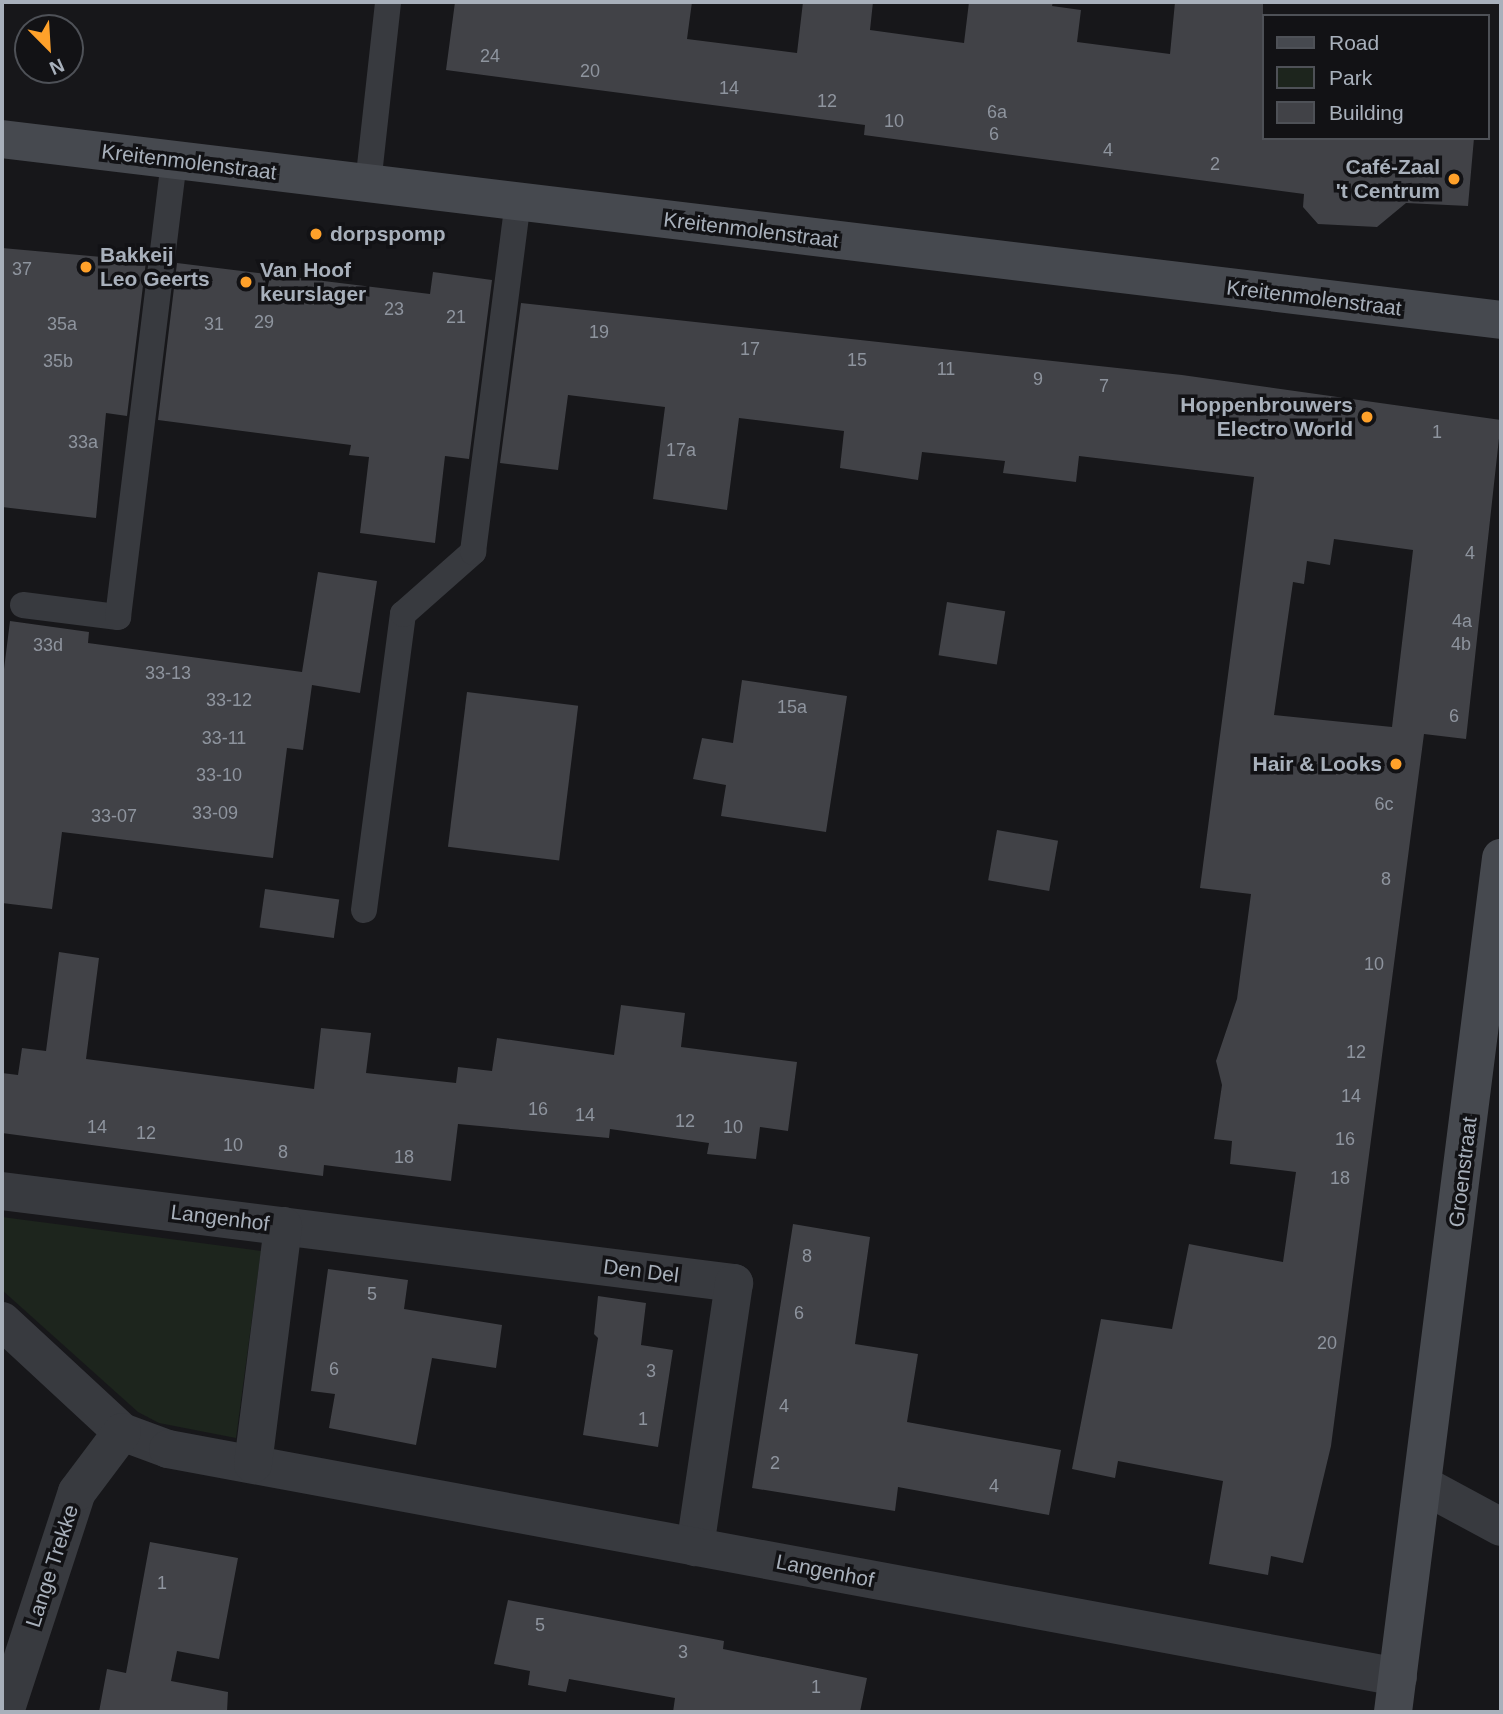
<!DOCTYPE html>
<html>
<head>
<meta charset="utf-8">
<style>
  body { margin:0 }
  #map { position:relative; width:1503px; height:1714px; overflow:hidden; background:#17171a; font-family:Arial,sans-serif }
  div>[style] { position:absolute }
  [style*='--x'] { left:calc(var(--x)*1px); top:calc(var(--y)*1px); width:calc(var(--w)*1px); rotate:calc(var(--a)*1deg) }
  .green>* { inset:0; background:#1d251d }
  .building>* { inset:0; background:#414247; transform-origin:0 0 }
  .lane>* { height:26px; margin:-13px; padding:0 13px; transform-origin:13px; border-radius:13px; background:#383a3f }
  .street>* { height:38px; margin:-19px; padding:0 19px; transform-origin:19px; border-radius:19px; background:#383a3f }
  .secondary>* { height:38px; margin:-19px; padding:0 19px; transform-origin:19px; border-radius:19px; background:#46494f }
  .dots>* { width:19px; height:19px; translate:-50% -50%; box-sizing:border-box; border:4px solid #121215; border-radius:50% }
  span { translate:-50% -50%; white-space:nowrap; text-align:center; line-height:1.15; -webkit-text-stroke:7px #121215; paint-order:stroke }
  .number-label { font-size:18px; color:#8e949e }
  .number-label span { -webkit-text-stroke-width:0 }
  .street-label { font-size:21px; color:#a8b0bb }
  .poi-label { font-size:21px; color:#a8b0bb; font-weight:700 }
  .right { translate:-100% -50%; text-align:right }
  .left { translate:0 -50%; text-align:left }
  .frame { position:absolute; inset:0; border:4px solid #a8b0bb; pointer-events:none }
  .legend { position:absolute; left:1262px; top:14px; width:228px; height:126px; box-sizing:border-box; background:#121215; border:2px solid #4e5157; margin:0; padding:9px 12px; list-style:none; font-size:21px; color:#a8b0bb }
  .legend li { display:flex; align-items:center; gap:14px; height:35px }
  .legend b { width:35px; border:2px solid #4e5157 }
  .north { position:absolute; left:14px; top:14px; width:70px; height:70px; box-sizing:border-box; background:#121215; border:2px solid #4e5157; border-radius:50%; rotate:156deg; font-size:19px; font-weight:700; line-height:28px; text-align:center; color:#a8b0bb }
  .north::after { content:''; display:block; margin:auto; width:24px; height:32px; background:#ffa12a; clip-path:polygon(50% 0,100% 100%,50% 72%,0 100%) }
</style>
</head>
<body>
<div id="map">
  <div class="green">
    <i style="clip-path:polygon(2px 1217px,261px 1251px,236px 1438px,159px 1423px,138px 1412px,2px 1290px)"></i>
  </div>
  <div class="building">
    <i style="clip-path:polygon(455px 2px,692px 2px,687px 39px,797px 53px,803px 2px,873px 2px,870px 30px,964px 43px,969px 2px,1053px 2px,1052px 6px,1081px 10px,1077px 42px,1170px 54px,1175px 2px,1263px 2px,1263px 138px,1474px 138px,1468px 206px,1406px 203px,1377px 227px,1318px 224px,1303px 207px,1304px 194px,864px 135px,865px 125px,446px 70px)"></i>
    <i style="clip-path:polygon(2px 248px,146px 261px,127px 416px,106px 413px,96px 518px,2px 507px)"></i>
    <i style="clip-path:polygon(177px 263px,430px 294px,433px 272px,492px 280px,469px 459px,445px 456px,435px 543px,360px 533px,369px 457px,349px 455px,351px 445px,158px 420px)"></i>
    <i style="clip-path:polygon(evenodd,521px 303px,1182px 375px,1501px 420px,1466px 739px,1424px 734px,1331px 1446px,1303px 1563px,1271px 1556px,1268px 1575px,1209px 1564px,1223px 1481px,1118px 1461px,1115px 1478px,1072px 1469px,1101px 1319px,1172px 1329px,1189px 1244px,1283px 1262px,1296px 1172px,1230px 1164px,1232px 1141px,1214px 1139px,1222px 1085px,1216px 1061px,1237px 999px,1251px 894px,1200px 888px,1254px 477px,1079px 456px,1076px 482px,1003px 473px,1005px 461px,922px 452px,918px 480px,840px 468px,844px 431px,739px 418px,727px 510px,653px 499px,665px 407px,568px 395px,558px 470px,500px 463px,521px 303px,1334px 539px,1413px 550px,1392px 727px,1274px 715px,1293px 582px,1304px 584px,1307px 561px,1330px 565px,1334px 539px)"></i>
    <i style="clip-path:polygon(318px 572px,377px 581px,360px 693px,312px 685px,303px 750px,287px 748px,273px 858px,62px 832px,52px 909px,2px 903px,2px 685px,10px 621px,89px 632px,88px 643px,302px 672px)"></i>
    <i style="left:947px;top:602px;width:59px;height:54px;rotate:9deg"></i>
    <i style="clip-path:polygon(742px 680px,847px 696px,826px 832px,721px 816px,726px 785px,693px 779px,702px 738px,733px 743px)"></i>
    <i style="left:467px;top:692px;width:112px;height:156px;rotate:7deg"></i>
    <i style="left:997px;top:830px;width:62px;height:51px;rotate:10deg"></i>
    <i style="left:265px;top:889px;width:75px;height:39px;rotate:8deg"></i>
    <i style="clip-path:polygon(59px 952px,99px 958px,86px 1059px,314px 1089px,321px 1028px,371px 1033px,366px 1073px,456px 1083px,458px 1067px,492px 1071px,497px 1038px,614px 1055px,621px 1005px,685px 1013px,681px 1047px,797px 1062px,788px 1131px,760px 1127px,756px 1159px,707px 1154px,709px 1143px,610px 1129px,609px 1138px,458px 1124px,451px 1181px,324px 1165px,323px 1176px,2px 1133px,2px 1073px,18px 1075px,22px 1048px,46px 1051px)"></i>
    <i style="clip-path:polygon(793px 1224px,870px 1237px,855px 1344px,918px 1354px,907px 1422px,1061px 1450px,1049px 1515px,898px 1487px,895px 1511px,752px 1488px)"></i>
    <i style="clip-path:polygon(328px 1269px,408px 1280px,404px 1309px,502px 1325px,496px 1368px,432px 1358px,416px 1445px,329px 1428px,335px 1394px,311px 1391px)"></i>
    <i style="clip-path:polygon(598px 1296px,646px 1303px,641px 1345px,673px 1350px,658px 1447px,583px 1435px,598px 1338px,594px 1334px)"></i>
    <i style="clip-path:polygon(150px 1542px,238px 1558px,219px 1659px,177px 1651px,171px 1681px,228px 1692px,227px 1712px,99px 1712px,107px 1669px,126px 1673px)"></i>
    <i style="clip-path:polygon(508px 1600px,724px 1641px,723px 1649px,867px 1678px,860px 1712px,673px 1712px,675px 1698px,569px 1679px,566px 1692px,528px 1685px,530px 1671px,494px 1664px)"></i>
  </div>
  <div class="lane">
    <i style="--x:368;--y:184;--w:183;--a:-83.7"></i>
    <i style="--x:23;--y:605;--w:96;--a:7.2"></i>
    <i style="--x:118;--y:617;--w:460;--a:-83"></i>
    <i style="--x:364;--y:910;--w:299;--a:-82.5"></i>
    <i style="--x:403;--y:614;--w:94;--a:-41.5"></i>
    <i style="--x:473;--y:552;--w:352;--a:-82.7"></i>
  </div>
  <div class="street">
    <i style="--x:2;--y:1191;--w:738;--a:7.16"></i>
    <i style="--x:734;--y:1283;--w:267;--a:98.4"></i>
    <i style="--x:2;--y:1321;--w:163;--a:42.8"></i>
    <i style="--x:122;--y:1432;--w:49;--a:20.3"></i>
    <i style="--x:168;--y:1449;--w:1251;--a:10.5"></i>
    <i style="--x:253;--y:1464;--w:240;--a:-82.8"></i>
    <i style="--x:1425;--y:1486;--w:86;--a:28.3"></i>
    <i style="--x:5;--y:1712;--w:231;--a:-71.9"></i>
    <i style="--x:77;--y:1492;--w:75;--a:-53.1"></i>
  </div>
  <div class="secondary">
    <i style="--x:2;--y:139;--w:1510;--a:6.88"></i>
    <i style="--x:1393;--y:1712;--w:861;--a:-82.79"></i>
  </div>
  <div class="dots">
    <i style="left:1454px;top:179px;background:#ffa12a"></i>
    <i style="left:316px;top:234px;background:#ffa12a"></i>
    <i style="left:86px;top:267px;background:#ffa12a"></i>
    <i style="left:246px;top:282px;background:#ffa12a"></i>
    <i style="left:1367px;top:417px;background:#ffa12a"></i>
    <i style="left:1396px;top:764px;background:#ffa12a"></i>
  </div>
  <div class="number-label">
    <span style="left:490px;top:56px">24</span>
    <span style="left:590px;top:71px">20</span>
    <span style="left:729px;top:88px">14</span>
    <span style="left:827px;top:101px">12</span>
    <span style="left:997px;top:112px">6a</span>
    <span style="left:894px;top:121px">10</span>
    <span style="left:994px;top:134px">6</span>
    <span style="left:1108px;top:150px">4</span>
    <span style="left:1215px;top:164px">2</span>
    <span style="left:22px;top:269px">37</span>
    <span style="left:394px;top:309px">23</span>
    <span style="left:456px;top:317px">21</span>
    <span style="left:264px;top:322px">29</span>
    <span style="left:62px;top:324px">35a</span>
    <span style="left:214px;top:324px">31</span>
    <span style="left:599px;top:332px">19</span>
    <span style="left:750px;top:349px">17</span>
    <span style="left:857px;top:360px">15</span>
    <span style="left:58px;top:361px">35b</span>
    <span style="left:946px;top:369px">11</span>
    <span style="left:1038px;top:379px">9</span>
    <span style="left:1104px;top:386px">7</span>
    <span style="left:1437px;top:432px">1</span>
    <span style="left:83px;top:442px">33a</span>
    <span style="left:681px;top:450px">17a</span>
    <span style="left:1470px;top:553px">4</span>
    <span style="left:1462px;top:621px">4a</span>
    <span style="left:1461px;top:644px">4b</span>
    <span style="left:48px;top:645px">33d</span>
    <span style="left:168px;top:673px">33-13</span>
    <span style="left:229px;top:700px">33-12</span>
    <span style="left:792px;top:707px">15a</span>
    <span style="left:1454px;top:716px">6</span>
    <span style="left:224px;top:738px">33-11</span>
    <span style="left:219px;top:775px">33-10</span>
    <span style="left:1384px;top:804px">6c</span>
    <span style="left:215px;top:813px">33-09</span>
    <span style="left:114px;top:816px">33-07</span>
    <span style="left:1386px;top:879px">8</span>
    <span style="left:1374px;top:964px">10</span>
    <span style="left:1356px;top:1052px">12</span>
    <span style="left:1351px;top:1096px">14</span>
    <span style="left:538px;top:1109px">16</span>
    <span style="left:585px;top:1115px">14</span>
    <span style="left:685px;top:1121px">12</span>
    <span style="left:97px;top:1127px">14</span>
    <span style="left:733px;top:1127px">10</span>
    <span style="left:146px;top:1133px">12</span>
    <span style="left:1345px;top:1139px">16</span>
    <span style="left:233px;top:1145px">10</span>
    <span style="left:283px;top:1152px">8</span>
    <span style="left:404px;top:1157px">18</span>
    <span style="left:1340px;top:1178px">18</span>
    <span style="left:807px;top:1256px">8</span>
    <span style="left:372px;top:1294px">5</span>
    <span style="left:799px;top:1313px">6</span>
    <span style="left:1327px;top:1343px">20</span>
    <span style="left:334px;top:1369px">6</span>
    <span style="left:651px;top:1371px">3</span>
    <span style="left:784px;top:1406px">4</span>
    <span style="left:643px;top:1419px">1</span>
    <span style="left:775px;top:1463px">2</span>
    <span style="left:994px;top:1486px">4</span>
    <span style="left:162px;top:1583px">1</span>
    <span style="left:540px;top:1625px">5</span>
    <span style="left:683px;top:1652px">3</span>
    <span style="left:816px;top:1687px">1</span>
  </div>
  <div class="street-label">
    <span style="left:189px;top:162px;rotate:7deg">Kreitenmolenstraat</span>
    <span style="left:751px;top:230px;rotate:7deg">Kreitenmolenstraat</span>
    <span style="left:1314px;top:298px;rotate:7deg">Kreitenmolenstraat</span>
    <span style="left:1463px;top:1172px;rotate:-83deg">Groenstraat</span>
    <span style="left:220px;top:1218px;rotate:7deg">Langenhof</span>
    <span style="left:641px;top:1271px;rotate:7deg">Den Del</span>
    <span style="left:52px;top:1566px;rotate:-72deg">Lange Trekke</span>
    <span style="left:825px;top:1571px;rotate:11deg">Langenhof</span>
  </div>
  <div class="poi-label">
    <span class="right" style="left:1440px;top:179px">Café-Zaal<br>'t Centrum</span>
    <span class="left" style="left:330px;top:234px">dorpspomp</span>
    <span class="left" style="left:100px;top:267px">Bakkeij<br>Leo Geerts</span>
    <span class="left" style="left:260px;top:282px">Van Hoof<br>keurslager</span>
    <span class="right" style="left:1353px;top:417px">Hoppenbrouwers<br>Electro World</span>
    <span class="right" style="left:1382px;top:764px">Hair &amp; Looks</span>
  </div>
  <div class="frame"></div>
  <ul class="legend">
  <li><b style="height:9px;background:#46494f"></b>Road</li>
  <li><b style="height:19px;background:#1d251d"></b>Park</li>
  <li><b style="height:19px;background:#414247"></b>Building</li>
  </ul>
  <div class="north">N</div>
</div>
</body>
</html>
